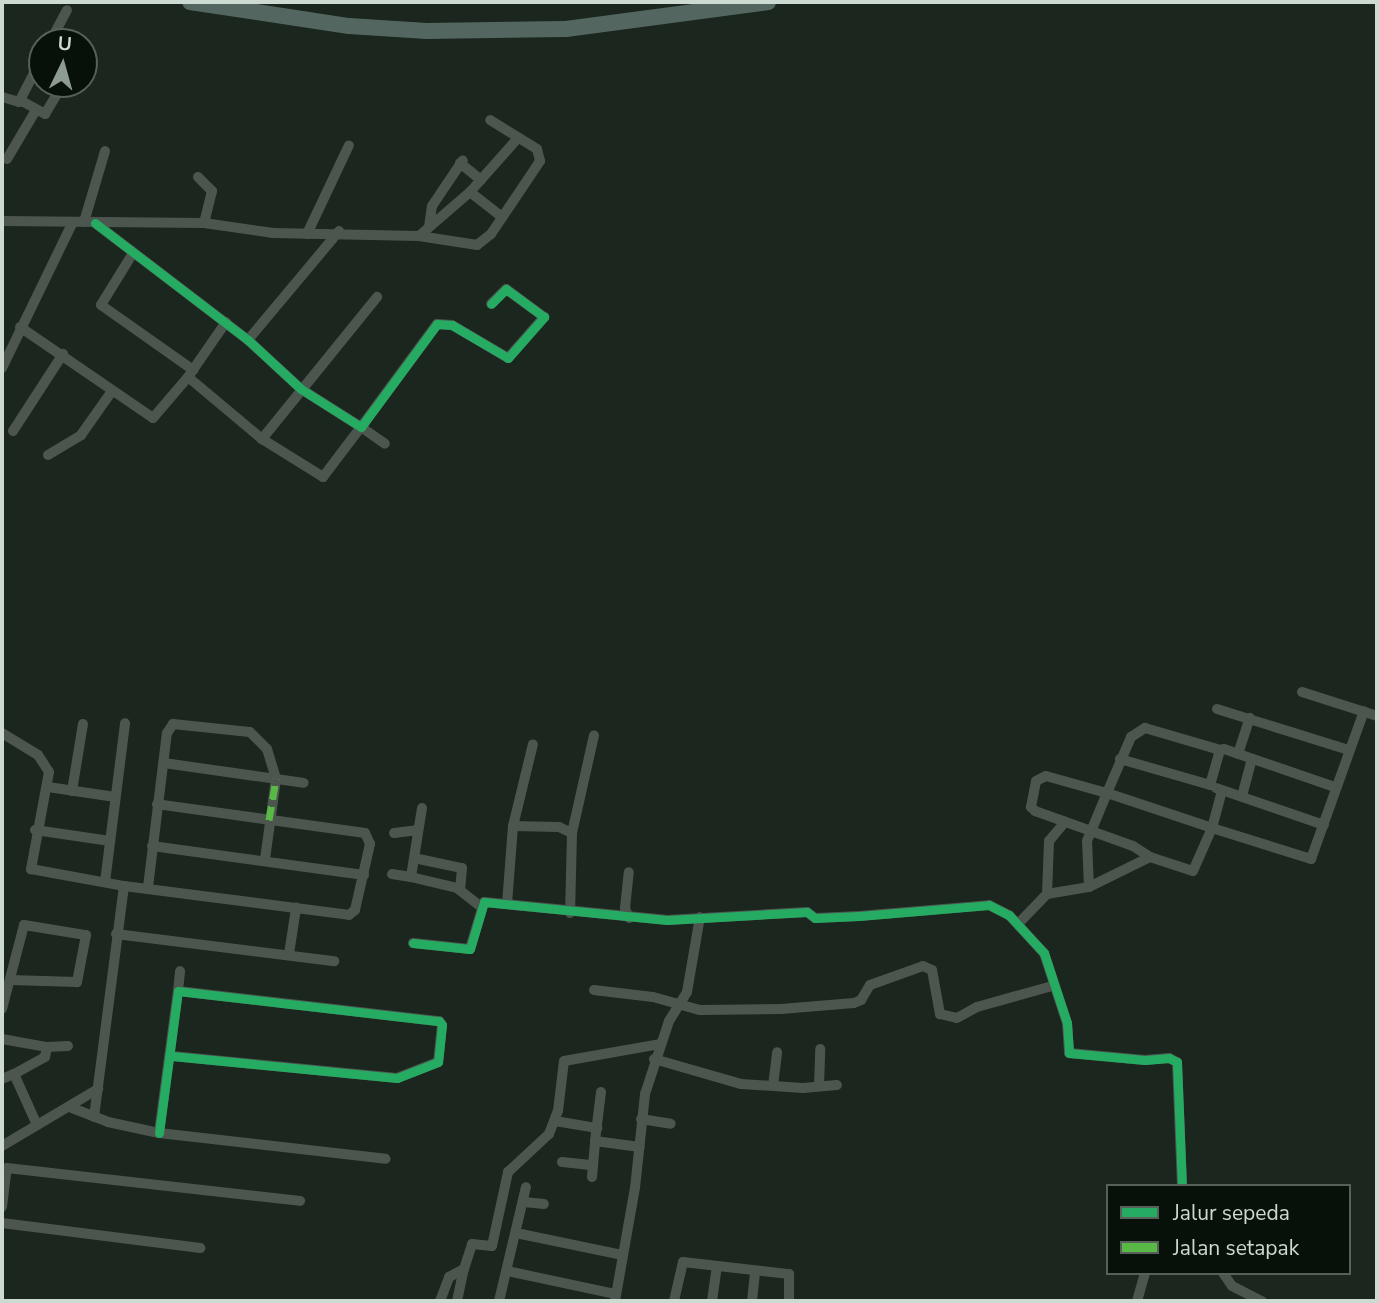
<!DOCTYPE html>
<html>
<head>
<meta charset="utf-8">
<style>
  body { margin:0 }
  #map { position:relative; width:1379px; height:1303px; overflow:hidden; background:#1a261e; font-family:"Nunito Sans",sans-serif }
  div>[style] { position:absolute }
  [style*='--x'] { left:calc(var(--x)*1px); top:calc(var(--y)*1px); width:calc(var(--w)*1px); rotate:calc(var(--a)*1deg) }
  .minor>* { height:10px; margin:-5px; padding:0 5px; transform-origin:5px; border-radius:5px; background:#4d554f }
  .highway>* { height:16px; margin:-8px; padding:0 8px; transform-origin:8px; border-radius:8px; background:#536760 }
  .quiet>* { height:7px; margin-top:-3.5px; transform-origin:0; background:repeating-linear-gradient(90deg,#58b947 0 14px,transparent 0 21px) }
  .cycleway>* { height:9px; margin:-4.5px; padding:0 4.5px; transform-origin:4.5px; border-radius:4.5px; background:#26ab63 }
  span { translate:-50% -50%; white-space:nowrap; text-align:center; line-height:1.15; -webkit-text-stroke:6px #08100a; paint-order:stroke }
  .frame { position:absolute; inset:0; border:4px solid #cddad1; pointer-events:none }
  .legend { position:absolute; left:1106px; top:1184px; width:245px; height:91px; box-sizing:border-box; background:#08100a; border:2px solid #57615a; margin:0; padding:9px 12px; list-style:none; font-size:21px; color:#cddad1 }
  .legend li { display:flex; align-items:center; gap:14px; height:35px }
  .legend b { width:35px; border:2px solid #57615a }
  .north { position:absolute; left:28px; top:28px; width:70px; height:70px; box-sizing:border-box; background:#08100a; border:2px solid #57615a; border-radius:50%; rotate:5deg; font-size:19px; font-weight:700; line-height:28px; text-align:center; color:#cddad1 }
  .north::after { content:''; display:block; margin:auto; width:24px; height:32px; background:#8e9b92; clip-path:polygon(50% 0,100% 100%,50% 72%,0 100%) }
</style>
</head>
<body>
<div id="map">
  <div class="minor">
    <i style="--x:50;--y:42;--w:36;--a:-62"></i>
    <i style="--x:2;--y:97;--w:18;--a:16"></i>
    <i style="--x:19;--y:102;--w:50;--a:-62.4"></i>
    <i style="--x:20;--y:100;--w:29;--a:29"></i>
    <i style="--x:45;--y:114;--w:27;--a:-59"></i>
    <i style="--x:7;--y:159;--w:57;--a:-59.4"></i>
    <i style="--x:460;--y:163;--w:27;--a:39"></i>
    <i style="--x:198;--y:177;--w:20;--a:45"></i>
    <i style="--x:212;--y:191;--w:33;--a:104"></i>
    <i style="--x:470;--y:192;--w:41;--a:38"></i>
    <i style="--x:2;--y:221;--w:202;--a:0.6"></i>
    <i style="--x:204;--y:223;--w:70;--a:8.2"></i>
    <i style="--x:273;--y:233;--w:146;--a:1.2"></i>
    <i style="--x:419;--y:236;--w:59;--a:8.8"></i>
    <i style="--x:477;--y:245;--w:18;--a:-38"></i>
    <i style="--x:491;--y:234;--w:88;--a:-56.1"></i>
    <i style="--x:540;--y:161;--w:12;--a:-104"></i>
    <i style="--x:537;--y:149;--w:55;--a:-148.3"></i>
    <i style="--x:84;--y:222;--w:74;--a:-73.5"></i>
    <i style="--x:95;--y:223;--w:193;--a:37.4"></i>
    <i style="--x:248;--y:340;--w:72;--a:42.8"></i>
    <i style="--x:301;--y:389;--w:71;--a:32.3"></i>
    <i style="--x:361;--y:427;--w:128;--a:-53.6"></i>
    <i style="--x:437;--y:324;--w:15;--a:4"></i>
    <i style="--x:452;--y:325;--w:65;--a:30.5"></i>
    <i style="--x:508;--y:358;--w:55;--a:-48.7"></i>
    <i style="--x:544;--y:317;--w:47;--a:-143.6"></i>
    <i style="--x:506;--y:289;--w:21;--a:135"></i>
    <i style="--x:429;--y:227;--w:21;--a:-82"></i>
    <i style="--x:432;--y:206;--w:55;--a:-56"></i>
    <i style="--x:307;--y:234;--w:98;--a:-64.7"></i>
    <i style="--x:419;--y:236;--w:67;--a:-40.8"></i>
    <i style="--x:470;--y:192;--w:72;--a:-48.4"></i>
    <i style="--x:133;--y:253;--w:61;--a:121.6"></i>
    <i style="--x:101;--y:305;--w:113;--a:35.2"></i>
    <i style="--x:226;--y:322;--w:67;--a:124.6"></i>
    <i style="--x:188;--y:377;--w:97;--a:40"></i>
    <i style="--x:262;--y:439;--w:72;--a:31.9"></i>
    <i style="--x:323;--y:477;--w:63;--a:-52.8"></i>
    <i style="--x:361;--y:427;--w:29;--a:35"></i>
    <i style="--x:20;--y:327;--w:161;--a:34.4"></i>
    <i style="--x:153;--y:418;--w:54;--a:-49.5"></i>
    <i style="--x:248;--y:340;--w:142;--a:-50.1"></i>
    <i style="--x:2;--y:368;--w:162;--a:-64.1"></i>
    <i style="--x:13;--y:431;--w:92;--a:-57"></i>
    <i style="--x:262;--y:439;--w:183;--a:-51"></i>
    <i style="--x:48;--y:455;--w:39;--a:-31"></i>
    <i style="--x:81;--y:435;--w:54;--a:-54.8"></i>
    <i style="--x:1302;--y:692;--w:79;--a:17.7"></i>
    <i style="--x:1217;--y:709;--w:138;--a:17.3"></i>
    <i style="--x:2;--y:733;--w:42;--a:31.4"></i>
    <i style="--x:38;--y:755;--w:20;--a:57"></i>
    <i style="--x:49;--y:772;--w:99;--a:100.5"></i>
    <i style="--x:31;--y:869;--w:95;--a:10.4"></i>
    <i style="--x:124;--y:886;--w:233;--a:97.4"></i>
    <i style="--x:1238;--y:754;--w:38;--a:-72"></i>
    <i style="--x:1120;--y:759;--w:94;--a:16.1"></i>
    <i style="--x:1210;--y:785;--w:36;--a:-74"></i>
    <i style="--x:1220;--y:750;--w:4;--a:-14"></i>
    <i style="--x:1224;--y:749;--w:117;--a:18.9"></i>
    <i style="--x:164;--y:763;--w:141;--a:8.1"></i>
    <i style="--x:48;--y:787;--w:68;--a:8.5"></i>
    <i style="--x:1216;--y:788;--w:114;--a:18.9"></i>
    <i style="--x:72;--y:791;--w:68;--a:-80.7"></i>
    <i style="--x:1242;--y:796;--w:38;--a:-75"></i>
    <i style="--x:422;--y:808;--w:70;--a:99.1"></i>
    <i style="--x:411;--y:877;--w:47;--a:13.4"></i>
    <i style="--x:457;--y:888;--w:31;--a:38"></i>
    <i style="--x:513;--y:826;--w:46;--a:1.2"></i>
    <i style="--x:559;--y:827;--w:14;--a:25"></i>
    <i style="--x:572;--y:833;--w:80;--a:91.4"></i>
    <i style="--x:35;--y:830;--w:76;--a:8.3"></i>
    <i style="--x:394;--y:833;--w:23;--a:-7"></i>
    <i style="--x:572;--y:833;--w:100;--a:-77.3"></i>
    <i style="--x:152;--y:846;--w:214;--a:7.8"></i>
    <i style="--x:1150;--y:857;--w:20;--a:-147"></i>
    <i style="--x:1133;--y:846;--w:104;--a:-160.3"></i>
    <i style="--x:1035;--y:811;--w:6;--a:-135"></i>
    <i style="--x:1031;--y:807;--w:26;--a:-79"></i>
    <i style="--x:1036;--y:781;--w:11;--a:-27"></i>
    <i style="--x:1046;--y:776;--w:63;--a:15.6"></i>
    <i style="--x:1107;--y:793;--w:61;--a:-66.8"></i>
    <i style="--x:1131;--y:737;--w:17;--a:-33"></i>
    <i style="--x:1145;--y:728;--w:78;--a:16.3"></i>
    <i style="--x:414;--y:858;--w:49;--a:11.8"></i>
    <i style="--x:462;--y:868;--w:22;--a:95"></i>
    <i style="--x:392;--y:874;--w:19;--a:9"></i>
    <i style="--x:105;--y:882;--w:160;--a:-82.8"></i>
    <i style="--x:124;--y:886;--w:227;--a:7.3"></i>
    <i style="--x:349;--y:915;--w:8;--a:-40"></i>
    <i style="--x:355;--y:910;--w:68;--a:-77.2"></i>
    <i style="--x:370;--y:844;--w:12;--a:-114"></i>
    <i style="--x:365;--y:833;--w:210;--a:-172.1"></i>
    <i style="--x:148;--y:887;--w:155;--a:-83"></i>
    <i style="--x:167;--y:733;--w:11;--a:-56"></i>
    <i style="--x:173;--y:724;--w:77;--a:5.9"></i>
    <i style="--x:250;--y:732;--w:24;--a:45"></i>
    <i style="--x:267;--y:749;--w:31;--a:73"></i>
    <i style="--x:276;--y:779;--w:81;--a:97.8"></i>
    <i style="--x:1089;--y:887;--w:46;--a:-92.5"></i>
    <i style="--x:1087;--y:841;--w:52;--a:-67.4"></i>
    <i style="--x:1107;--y:793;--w:111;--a:18.4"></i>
    <i style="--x:1212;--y:828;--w:38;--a:-75"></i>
    <i style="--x:1047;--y:894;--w:53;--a:-87.8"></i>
    <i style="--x:1049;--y:841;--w:25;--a:-50"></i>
    <i style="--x:507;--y:904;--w:78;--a:-85.6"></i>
    <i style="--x:513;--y:826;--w:84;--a:-76.3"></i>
    <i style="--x:629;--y:918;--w:11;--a:-112"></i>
    <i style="--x:625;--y:908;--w:36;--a:-84"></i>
    <i style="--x:1018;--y:924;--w:42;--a:-46"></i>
    <i style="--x:1047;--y:894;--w:43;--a:-9.5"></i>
    <i style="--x:1089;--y:887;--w:68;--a:-26.2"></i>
    <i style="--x:1150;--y:857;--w:45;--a:18"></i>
    <i style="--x:1193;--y:871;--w:47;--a:-66.2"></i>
    <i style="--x:1212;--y:828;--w:104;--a:17.4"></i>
    <i style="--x:1311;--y:859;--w:157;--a:-70.3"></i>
    <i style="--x:116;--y:934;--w:220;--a:7.1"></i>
    <i style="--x:413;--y:943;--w:57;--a:6"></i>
    <i style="--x:470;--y:949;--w:49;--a:-73.4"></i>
    <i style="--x:484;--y:902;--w:184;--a:5.6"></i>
    <i style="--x:667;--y:920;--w:140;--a:-3.3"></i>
    <i style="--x:807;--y:912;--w:10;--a:37"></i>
    <i style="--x:815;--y:918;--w:44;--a:-2.6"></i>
    <i style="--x:859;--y:916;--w:130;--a:-4.8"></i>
    <i style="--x:989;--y:905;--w:22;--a:27"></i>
    <i style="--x:1009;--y:915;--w:52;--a:47.4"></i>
    <i style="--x:1044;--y:953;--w:74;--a:71.8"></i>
    <i style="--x:1067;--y:1023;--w:30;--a:86"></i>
    <i style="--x:1069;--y:1053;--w:76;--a:5.3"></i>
    <i style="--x:1145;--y:1060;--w:24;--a:-5"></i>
    <i style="--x:1169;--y:1058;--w:9;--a:27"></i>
    <i style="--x:1177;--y:1062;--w:124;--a:87.7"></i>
    <i style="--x:289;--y:954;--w:47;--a:-81.3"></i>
    <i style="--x:594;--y:990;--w:59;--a:6.8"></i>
    <i style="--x:653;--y:997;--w:49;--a:15.5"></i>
    <i style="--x:700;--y:1010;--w:81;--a:-0.7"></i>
    <i style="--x:781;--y:1009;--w:73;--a:-4.7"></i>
    <i style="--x:854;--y:1003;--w:8;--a:-23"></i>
    <i style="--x:861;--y:1000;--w:17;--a:-59"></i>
    <i style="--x:870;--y:985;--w:56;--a:-19.7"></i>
    <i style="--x:923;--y:966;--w:10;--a:24"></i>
    <i style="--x:932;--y:970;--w:45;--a:79.7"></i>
    <i style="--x:940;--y:1014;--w:17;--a:13"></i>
    <i style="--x:957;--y:1018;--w:23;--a:-29"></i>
    <i style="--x:977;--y:1007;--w:78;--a:-15.6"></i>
    <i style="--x:178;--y:991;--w:20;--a:-84"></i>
    <i style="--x:2;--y:1009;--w:87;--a:-75.3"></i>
    <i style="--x:24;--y:925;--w:63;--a:9.2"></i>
    <i style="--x:86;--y:935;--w:48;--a:100.8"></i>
    <i style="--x:77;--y:982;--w:67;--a:-178.3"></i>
    <i style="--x:2;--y:1039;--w:46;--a:10.1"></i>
    <i style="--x:47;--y:1047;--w:10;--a:101"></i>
    <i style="--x:45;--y:1057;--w:35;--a:151"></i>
    <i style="--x:47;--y:1047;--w:21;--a:-3"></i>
    <i style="--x:654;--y:1059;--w:91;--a:16"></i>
    <i style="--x:741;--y:1084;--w:62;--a:3.7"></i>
    <i style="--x:803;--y:1088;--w:34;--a:-5"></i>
    <i style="--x:2;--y:1079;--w:13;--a:-23"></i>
    <i style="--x:14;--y:1074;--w:56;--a:65.7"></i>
    <i style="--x:773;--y:1086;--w:34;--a:-83"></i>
    <i style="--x:819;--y:1086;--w:37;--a:-88"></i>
    <i style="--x:601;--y:1092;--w:49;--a:97"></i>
    <i style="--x:595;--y:1141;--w:45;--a:7.6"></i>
    <i style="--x:72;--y:1108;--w:39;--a:21"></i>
    <i style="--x:108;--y:1122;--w:52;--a:12.2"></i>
    <i style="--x:159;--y:1133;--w:228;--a:6.5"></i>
    <i style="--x:641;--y:1119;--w:30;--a:9"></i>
    <i style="--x:555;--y:1121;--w:43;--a:9.5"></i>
    <i style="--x:159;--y:1133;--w:143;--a:-82.4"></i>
    <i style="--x:178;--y:991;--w:263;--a:6.6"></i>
    <i style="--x:439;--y:1021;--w:5;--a:53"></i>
    <i style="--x:442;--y:1025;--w:37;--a:96"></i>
    <i style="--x:438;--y:1062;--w:44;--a:158.7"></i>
    <i style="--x:397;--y:1078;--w:226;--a:-174.4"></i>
    <i style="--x:2;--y:1146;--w:112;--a:-30.7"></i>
    <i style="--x:562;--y:1162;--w:31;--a:6"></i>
    <i style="--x:592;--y:1177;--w:36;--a:-85"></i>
    <i style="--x:524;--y:1202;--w:20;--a:6"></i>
    <i style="--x:2;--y:1207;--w:39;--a:-83"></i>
    <i style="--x:7;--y:1168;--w:295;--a:6.4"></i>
    <i style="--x:2;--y:1223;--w:200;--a:7.2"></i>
    <i style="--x:516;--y:1233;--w:108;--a:11.7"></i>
    <i style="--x:507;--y:1271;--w:110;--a:12"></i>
    <i style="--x:1223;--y:1273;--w:16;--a:55"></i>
    <i style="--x:1232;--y:1286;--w:34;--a:27"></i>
    <i style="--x:440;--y:1301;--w:26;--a:-69"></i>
    <i style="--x:449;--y:1277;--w:17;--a:-28"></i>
    <i style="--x:464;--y:1269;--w:26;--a:-72"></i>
    <i style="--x:472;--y:1244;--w:20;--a:6"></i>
    <i style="--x:492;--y:1246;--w:76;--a:-77.8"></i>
    <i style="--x:508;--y:1172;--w:56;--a:-42.8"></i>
    <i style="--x:549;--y:1134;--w:25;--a:-69"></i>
    <i style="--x:558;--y:1111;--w:50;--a:-83.2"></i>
    <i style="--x:564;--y:1061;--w:97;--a:-10"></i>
    <i style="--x:457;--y:1301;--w:33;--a:-78"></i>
    <i style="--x:499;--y:1301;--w:117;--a:-76.7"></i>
    <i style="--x:615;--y:1301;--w:115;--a:-80"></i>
    <i style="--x:635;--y:1188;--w:95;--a:-83.9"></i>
    <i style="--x:645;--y:1094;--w:77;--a:-71.8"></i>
    <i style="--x:669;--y:1021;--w:34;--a:-58"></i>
    <i style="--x:687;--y:992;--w:76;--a:-80.2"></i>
    <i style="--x:674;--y:1301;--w:40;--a:-77"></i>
    <i style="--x:683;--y:1262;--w:107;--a:6.5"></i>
    <i style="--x:789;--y:1274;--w:27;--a:90"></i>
    <i style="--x:712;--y:1301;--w:35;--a:-82"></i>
    <i style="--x:752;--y:1301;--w:29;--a:-84"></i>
    <i style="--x:1137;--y:1301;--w:29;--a:-74"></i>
  </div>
  <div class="highway">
    <i style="--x:190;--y:2;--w:161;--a:8.6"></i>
    <i style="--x:349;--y:26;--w:78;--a:3.7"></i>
    <i style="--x:427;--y:31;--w:139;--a:-0.8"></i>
    <i style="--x:566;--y:29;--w:204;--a:-7.6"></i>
  </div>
  <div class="quiet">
    <i style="--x:269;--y:820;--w:42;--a:-80.3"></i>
  </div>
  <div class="cycleway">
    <i style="--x:95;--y:223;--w:193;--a:37.4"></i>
    <i style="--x:248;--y:340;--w:72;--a:42.8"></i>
    <i style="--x:301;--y:389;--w:71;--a:32.3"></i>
    <i style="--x:361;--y:427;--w:128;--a:-53.6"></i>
    <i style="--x:437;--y:324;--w:15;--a:4"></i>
    <i style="--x:452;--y:325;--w:65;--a:30.5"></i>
    <i style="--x:508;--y:358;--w:55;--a:-48.7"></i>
    <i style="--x:544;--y:317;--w:47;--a:-143.6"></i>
    <i style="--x:506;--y:289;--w:21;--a:135"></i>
    <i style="--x:413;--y:943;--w:57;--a:6"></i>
    <i style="--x:470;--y:949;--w:49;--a:-73.4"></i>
    <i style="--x:484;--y:902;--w:184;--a:5.6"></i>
    <i style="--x:667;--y:920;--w:140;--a:-3.3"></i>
    <i style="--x:807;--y:912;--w:10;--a:37"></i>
    <i style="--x:815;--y:918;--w:44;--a:-2.6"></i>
    <i style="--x:859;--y:916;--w:130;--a:-4.8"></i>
    <i style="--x:989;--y:905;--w:22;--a:27"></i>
    <i style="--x:1009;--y:915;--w:52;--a:47.4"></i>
    <i style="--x:1044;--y:953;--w:74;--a:71.8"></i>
    <i style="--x:1067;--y:1023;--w:30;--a:86"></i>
    <i style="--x:1069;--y:1053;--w:76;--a:5.3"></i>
    <i style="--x:1145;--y:1060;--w:24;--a:-5"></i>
    <i style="--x:1169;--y:1058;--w:9;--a:27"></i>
    <i style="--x:1177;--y:1062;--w:124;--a:87.7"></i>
    <i style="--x:159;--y:1133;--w:143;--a:-82.4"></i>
    <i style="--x:178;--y:991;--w:263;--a:6.6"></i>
    <i style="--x:439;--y:1021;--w:5;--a:53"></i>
    <i style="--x:442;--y:1025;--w:37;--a:96"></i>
    <i style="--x:438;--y:1062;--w:44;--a:158.7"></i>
    <i style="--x:397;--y:1078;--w:226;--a:-174.4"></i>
  </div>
  <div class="frame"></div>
  <ul class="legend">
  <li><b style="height:9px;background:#26ab63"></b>Jalur sepeda</li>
  <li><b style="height:9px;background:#58b947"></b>Jalan setapak</li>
  </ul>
  <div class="north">U</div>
</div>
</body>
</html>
